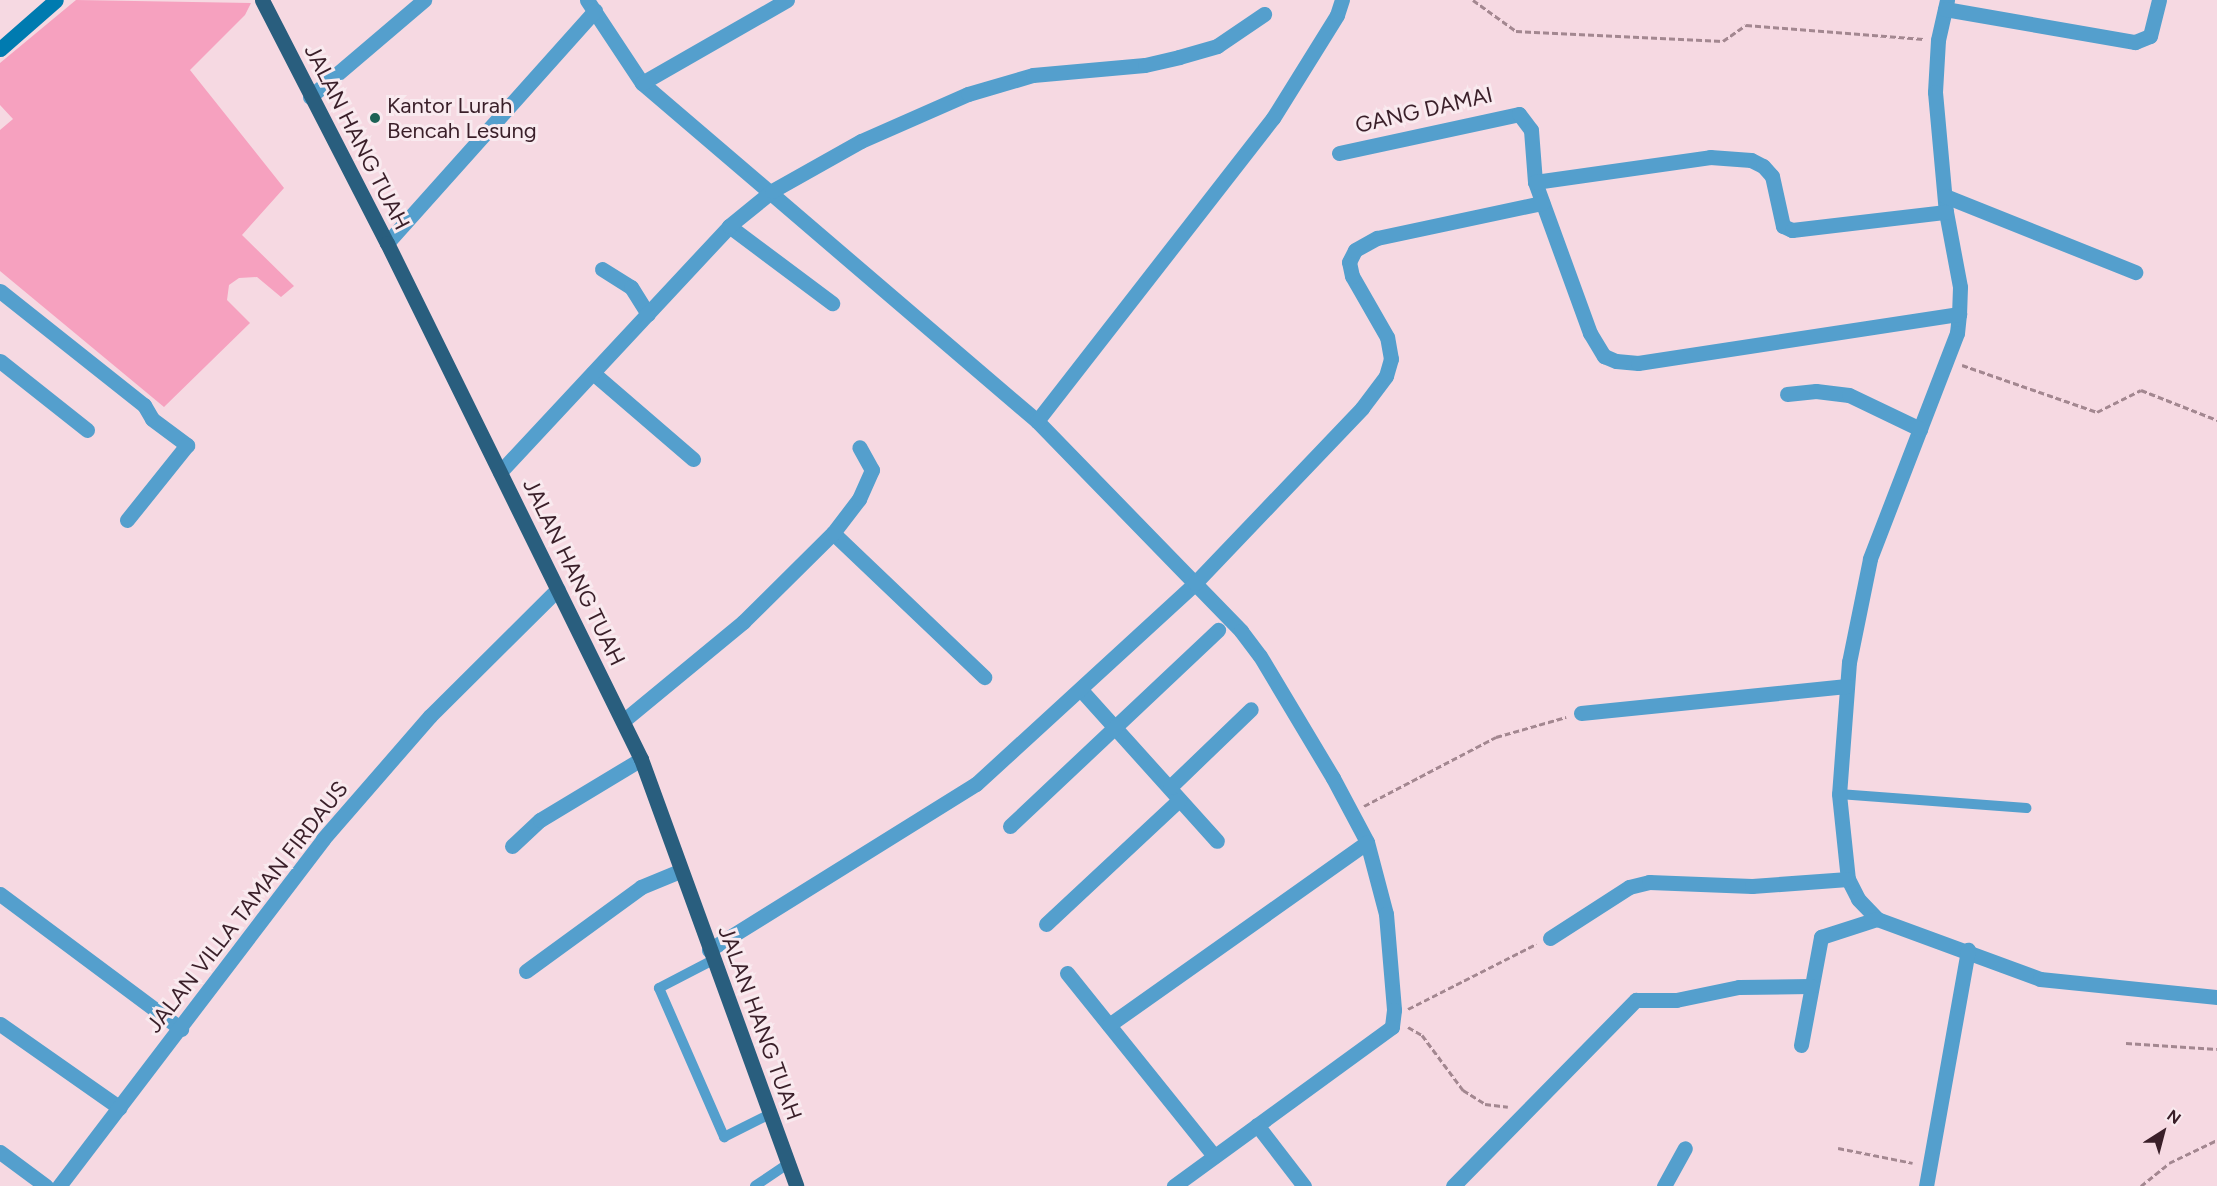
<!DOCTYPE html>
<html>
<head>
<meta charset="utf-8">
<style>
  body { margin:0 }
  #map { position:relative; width:2217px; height:1186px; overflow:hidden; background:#f6d9e2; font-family:Figtree,sans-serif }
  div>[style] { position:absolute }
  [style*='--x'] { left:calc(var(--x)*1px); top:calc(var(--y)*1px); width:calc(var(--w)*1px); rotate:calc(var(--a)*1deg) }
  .green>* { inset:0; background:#f6a1bf }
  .path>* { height:3px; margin-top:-1.5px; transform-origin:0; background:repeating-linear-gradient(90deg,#a38790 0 6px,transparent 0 9px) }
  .lane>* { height:10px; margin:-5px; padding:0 5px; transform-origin:5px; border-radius:5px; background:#549fcd }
  .street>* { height:15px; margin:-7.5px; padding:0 7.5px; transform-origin:7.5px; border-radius:7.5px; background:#549fcd }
  .secondary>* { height:15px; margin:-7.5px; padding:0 7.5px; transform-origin:7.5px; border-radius:7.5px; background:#007bb0 }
  .primary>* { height:15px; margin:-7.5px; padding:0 7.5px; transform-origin:7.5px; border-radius:7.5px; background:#295e7e }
  .dots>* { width:16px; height:16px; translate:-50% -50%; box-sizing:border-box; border:3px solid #f9eaef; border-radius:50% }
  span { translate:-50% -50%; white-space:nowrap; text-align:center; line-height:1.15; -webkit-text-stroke:6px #f9eaef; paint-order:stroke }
  .poi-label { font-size:22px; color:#3a1f29 }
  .left { translate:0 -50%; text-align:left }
  .street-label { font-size:22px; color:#3a1f29 }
  .north { position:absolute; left:2133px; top:1102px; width:60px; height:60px; -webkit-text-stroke:4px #f9eaef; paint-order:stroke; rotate:36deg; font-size:16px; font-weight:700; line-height:24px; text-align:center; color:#3a1f29 }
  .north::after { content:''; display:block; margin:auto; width:21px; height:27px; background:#3a1f29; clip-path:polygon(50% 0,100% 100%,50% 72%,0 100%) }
</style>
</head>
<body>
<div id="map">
  <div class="green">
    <i style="clip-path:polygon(76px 0,251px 3px,245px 15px,190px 70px,284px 188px,242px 235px,294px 286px,281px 297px,257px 277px,239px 278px,229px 285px,227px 300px,250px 323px,164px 407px,0 271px,0 130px,13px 119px,0 105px,0 63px)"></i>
  </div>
  <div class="path">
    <i style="--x:1473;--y:0;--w:53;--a:35.8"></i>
    <i style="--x:1516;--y:31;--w:207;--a:2.8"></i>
    <i style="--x:1723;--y:41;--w:28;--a:-35"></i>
    <i style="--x:1746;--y:25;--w:178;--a:4.5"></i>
    <i style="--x:1962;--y:365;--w:143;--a:19.2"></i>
    <i style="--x:2097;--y:412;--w:49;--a:-26.6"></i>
    <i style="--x:2141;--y:390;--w:82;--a:21.5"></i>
    <i style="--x:1364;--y:806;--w:149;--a:-27.6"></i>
    <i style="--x:1496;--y:737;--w:73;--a:-15.9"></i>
    <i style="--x:1408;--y:1009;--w:144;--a:-26.9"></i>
    <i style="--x:1408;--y:1027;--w:16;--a:30"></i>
    <i style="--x:1422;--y:1035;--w:69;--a:53.3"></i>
    <i style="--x:1463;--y:1090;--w:26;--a:32"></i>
    <i style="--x:1485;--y:1104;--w:23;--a:7"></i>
    <i style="--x:2126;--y:1043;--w:91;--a:3.8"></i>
    <i style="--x:1838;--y:1148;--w:76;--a:11.3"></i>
    <i style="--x:2141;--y:1186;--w:36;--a:-39"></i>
    <i style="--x:2169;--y:1163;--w:53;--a:-25.6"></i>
  </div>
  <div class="lane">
    <i style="--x:1839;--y:794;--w:188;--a:4.3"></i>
    <i style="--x:713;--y:960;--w:61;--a:152.6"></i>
    <i style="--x:659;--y:988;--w:163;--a:66.4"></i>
    <i style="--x:724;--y:1137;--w:51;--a:-26.6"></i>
    <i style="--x:755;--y:1186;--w:40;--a:-34"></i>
  </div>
  <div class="street">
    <i style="--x:587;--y:0;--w:100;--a:56.5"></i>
    <i style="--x:642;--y:83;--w:520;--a:40.55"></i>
    <i style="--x:1037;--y:421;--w:293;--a:45.8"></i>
    <i style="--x:1241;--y:631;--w:31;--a:53"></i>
    <i style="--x:1260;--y:656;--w:142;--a:59.1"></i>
    <i style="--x:1333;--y:778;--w:72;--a:62"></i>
    <i style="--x:1367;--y:842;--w:74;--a:75.2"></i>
    <i style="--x:1386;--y:914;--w:96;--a:85.2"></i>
    <i style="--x:1394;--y:1010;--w:17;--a:97"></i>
    <i style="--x:1392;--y:1027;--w:270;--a:143.9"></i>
    <i style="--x:1947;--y:0;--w:41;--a:102.7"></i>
    <i style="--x:1938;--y:40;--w:52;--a:93.3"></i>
    <i style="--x:1935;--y:92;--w:121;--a:84.8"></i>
    <i style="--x:1946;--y:212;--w:76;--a:79.4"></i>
    <i style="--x:1960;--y:287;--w:27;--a:92"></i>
    <i style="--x:1959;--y:314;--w:19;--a:96"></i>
    <i style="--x:1957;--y:333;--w:242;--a:111.1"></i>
    <i style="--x:1870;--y:559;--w:105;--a:101.5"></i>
    <i style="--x:1849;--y:662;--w:132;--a:94.3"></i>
    <i style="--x:1839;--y:794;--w:85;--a:84"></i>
    <i style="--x:1848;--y:879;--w:22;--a:63"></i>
    <i style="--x:1858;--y:899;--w:28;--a:46"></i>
    <i style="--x:1877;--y:919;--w:174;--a:20.2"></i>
    <i style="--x:2040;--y:979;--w:178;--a:5.8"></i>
    <i style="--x:1945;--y:9;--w:193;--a:9.9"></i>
    <i style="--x:2135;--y:42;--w:16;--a:-22"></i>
    <i style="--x:2150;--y:36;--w:37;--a:-76"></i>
    <i style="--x:642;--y:83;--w:167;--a:-29.8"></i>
    <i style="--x:310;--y:97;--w:150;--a:-40.4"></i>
    <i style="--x:1339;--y:153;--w:184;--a:-12.2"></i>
    <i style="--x:1519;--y:114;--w:20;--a:53"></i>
    <i style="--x:1531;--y:130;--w:52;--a:85.6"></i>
    <i style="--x:1535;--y:182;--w:161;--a:70"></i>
    <i style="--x:1590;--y:333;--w:27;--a:59"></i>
    <i style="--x:1604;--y:356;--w:13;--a:23"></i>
    <i style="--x:1616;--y:361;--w:22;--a:5"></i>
    <i style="--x:1638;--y:363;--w:325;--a:-8.7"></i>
    <i style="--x:1535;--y:182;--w:177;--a:-8.1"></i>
    <i style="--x:1710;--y:157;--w:41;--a:4.2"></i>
    <i style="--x:1751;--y:160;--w:13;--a:27"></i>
    <i style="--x:1763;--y:166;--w:13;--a:48"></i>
    <i style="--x:1772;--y:176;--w:51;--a:77.6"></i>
    <i style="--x:1783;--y:226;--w:10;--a:24"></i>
    <i style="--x:1792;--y:230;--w:155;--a:-6.7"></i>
    <i style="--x:1945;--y:196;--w:205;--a:21.8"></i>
    <i style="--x:729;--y:226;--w:129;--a:36.8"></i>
    <i style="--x:387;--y:243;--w:312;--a:-48.2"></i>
    <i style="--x:602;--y:269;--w:34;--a:32"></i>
    <i style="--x:631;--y:287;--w:32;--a:58"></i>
    <i style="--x:0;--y:291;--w:184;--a:38.4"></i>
    <i style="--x:144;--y:405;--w:16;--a:60"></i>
    <i style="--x:152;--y:419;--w:44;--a:36.6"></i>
    <i style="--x:187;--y:445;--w:96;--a:128.7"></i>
    <i style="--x:0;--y:361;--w:111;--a:38.4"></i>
    <i style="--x:593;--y:373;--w:132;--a:40.7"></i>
    <i style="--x:1787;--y:394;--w:29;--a:-6"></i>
    <i style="--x:1816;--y:391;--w:33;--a:7"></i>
    <i style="--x:1849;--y:395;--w:79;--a:25.6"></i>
    <i style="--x:1037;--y:421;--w:384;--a:-52.1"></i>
    <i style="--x:1273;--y:118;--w:121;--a:-58.1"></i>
    <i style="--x:1337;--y:15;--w:16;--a:-72"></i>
    <i style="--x:500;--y:472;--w:336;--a:-47"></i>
    <i style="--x:729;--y:226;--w:55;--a:-39.1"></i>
    <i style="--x:772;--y:191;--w:102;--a:-29.3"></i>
    <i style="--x:861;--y:141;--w:117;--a:-23.7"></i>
    <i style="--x:968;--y:94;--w:68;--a:-16.3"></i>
    <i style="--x:1033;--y:75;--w:112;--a:-5.1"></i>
    <i style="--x:1145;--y:65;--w:35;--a:-13"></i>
    <i style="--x:1179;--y:57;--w:40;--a:-16"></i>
    <i style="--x:1217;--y:46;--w:57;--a:-34.2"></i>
    <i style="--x:833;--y:533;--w:209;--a:43.6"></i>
    <i style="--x:1081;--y:690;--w:203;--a:48"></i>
    <i style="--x:1581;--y:713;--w:267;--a:-5.8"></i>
    <i style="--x:623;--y:721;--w:156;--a:-39.5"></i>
    <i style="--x:743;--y:622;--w:127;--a:-44.7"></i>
    <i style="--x:833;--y:533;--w:43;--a:-52.6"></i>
    <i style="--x:859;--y:499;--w:32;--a:-66"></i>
    <i style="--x:872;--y:470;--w:26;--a:-119"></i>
    <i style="--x:1170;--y:787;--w:112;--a:-43.9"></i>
    <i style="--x:1010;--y:826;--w:286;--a:-43.3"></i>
    <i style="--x:512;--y:846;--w:38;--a:-43"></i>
    <i style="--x:540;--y:820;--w:118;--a:-31.1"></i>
    <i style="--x:0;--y:894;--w:226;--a:36.7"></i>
    <i style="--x:1046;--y:924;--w:182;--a:-43"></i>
    <i style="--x:1550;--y:938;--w:94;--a:-32.8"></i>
    <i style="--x:1629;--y:887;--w:21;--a:-14"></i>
    <i style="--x:1649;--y:882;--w:103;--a:2.2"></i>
    <i style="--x:1752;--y:886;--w:96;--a:-4.2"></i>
    <i style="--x:709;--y:950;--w:314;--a:-31.9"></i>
    <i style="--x:976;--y:784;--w:297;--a:-42.5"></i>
    <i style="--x:1195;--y:583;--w:242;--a:-46.3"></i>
    <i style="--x:1362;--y:408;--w:40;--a:-53"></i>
    <i style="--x:1386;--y:376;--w:18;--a:-74"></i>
    <i style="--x:1391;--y:359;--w:22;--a:-100"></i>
    <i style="--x:1387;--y:337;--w:70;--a:-119.8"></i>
    <i style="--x:1352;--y:276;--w:14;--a:-102"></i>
    <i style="--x:1349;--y:262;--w:13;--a:-63"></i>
    <i style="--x:1355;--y:250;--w:25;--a:-29"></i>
    <i style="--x:1377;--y:238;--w:169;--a:-12"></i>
    <i style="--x:526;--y:971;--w:142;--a:-36.1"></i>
    <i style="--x:641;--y:887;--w:42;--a:-22.3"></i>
    <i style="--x:1067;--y:973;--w:235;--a:51.2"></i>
    <i style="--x:0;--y:1024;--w:146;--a:35"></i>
    <i style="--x:1109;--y:1025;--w:316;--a:-35.3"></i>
    <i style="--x:1801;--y:1045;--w:110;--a:-79.5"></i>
    <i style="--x:1821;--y:937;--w:59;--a:-17.8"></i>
    <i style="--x:1257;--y:1125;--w:77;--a:52.4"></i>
    <i style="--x:0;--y:1152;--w:57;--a:36.5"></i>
    <i style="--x:59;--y:1186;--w:436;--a:-52.7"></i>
    <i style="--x:323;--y:839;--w:163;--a:-49"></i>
    <i style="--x:430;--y:716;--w:180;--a:-44.8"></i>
    <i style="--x:1453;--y:1186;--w:261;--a:-45.5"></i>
    <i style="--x:1636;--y:1000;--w:40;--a:0"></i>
    <i style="--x:1676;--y:1000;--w:64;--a:-11.7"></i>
    <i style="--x:1739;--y:987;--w:72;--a:-0.8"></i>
    <i style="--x:1664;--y:1186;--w:43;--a:-61.1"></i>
    <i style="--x:1926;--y:1186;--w:240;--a:-79.9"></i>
  </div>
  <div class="secondary">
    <i style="--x:0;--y:49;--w:74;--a:-41.2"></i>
  </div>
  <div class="primary">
    <i style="--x:262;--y:0;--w:273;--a:62.8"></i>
    <i style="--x:387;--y:243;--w:575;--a:63.79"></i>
    <i style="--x:641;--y:759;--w:454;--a:70"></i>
  </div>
  <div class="dots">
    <i style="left:375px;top:118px;background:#1c6255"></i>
  </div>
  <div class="poi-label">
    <span class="left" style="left:387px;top:118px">Kantor Lurah<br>Bencah Lesung</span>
  </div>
  <div class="street-label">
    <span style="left:1424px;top:110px;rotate:-13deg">GANG DAMAI</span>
    <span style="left:357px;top:137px;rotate:63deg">JALAN HANG TUAH</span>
    <span style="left:574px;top:572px;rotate:64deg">JALAN HANG TUAH</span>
    <span style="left:247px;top:907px;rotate:-52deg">JALAN VILLA TAMAN FIRDAUS</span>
    <span style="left:760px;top:1023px;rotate:70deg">JALAN HANG TUAH</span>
  </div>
  <div class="north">N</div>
</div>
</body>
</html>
